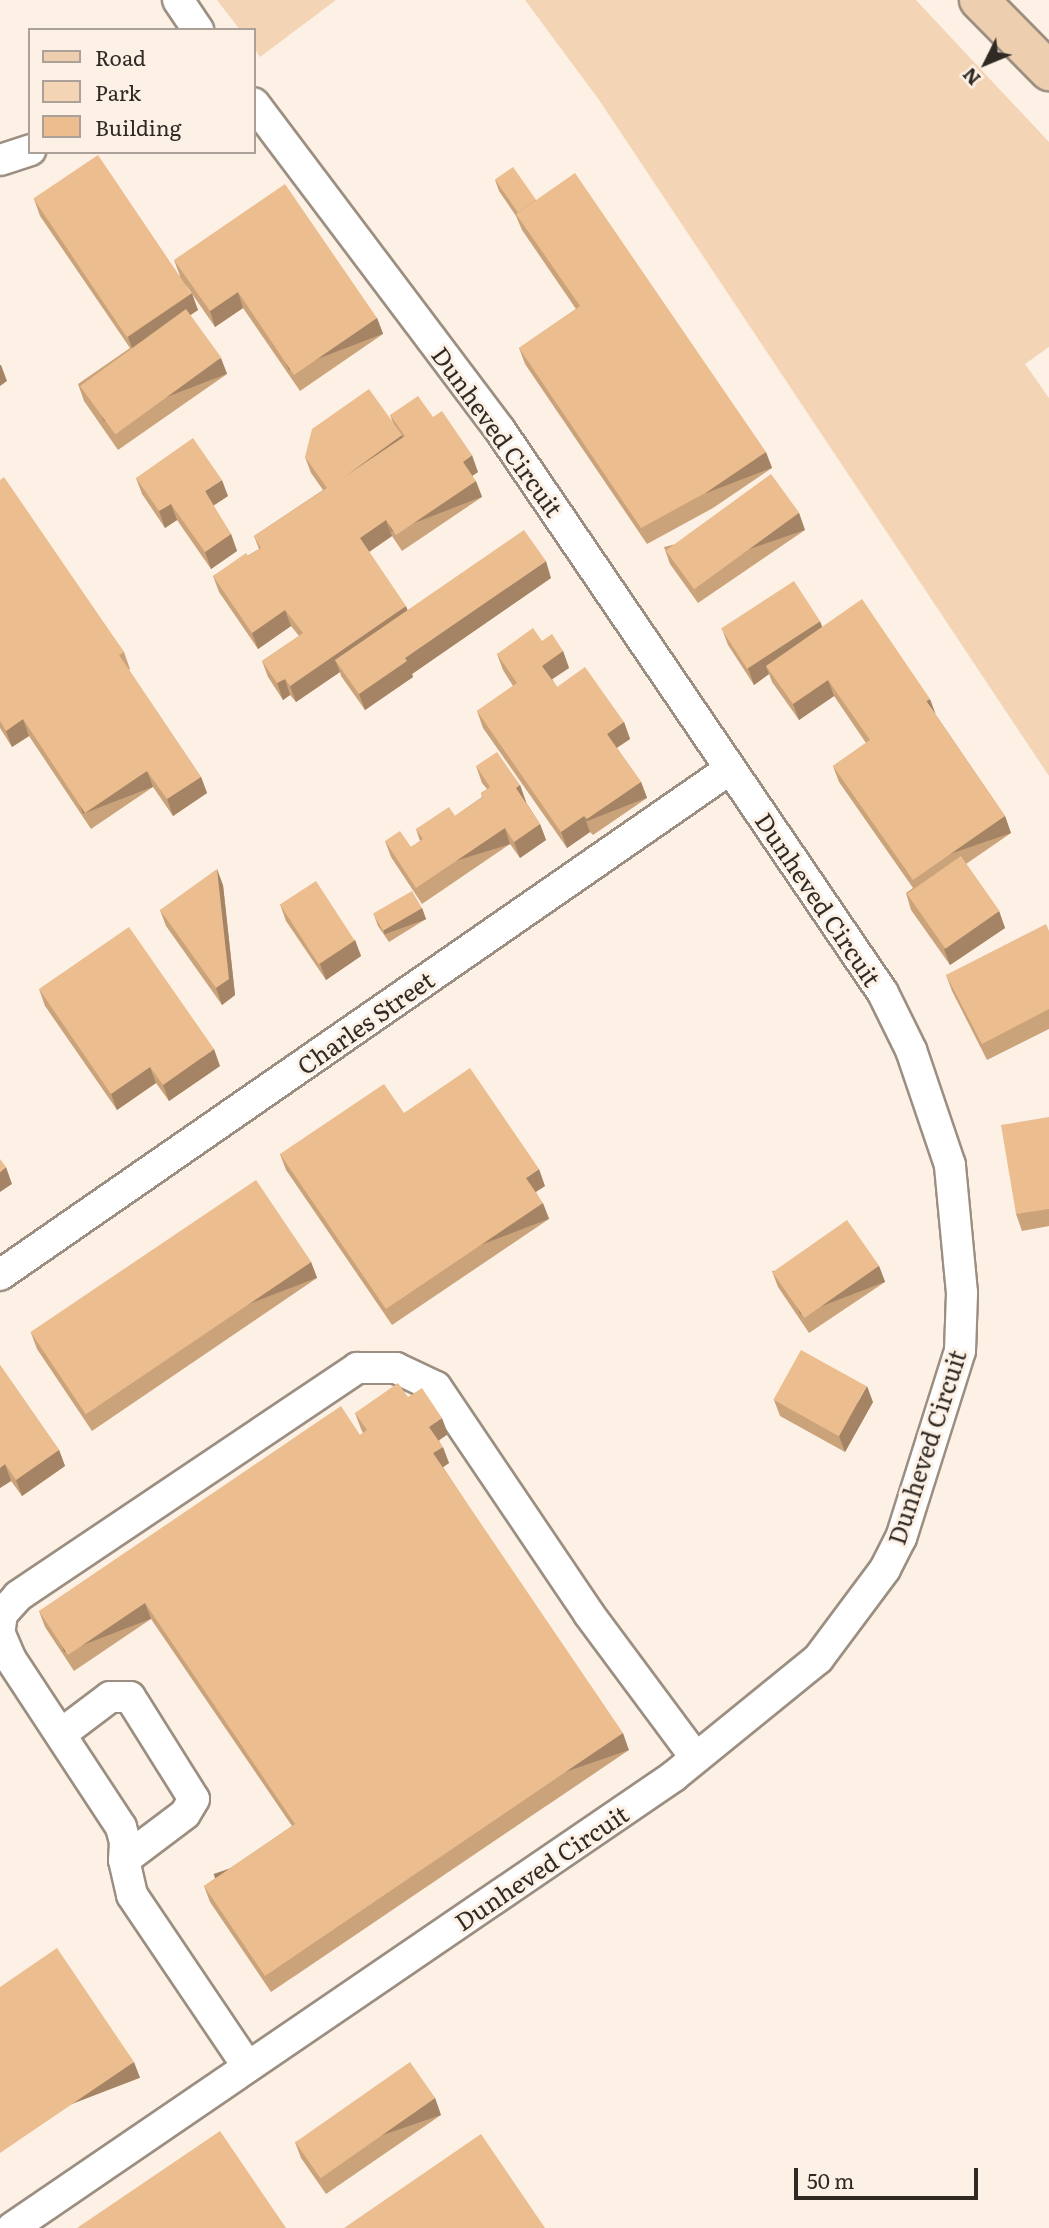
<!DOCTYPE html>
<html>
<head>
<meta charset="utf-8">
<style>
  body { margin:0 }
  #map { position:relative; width:1049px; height:2228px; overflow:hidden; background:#fdf1e6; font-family:Literata,serif }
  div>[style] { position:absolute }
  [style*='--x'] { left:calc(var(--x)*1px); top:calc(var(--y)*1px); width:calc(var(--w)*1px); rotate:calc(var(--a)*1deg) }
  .green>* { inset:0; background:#f3d5b6 }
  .roads { filter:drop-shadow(2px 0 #9c8f81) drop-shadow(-2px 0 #9c8f81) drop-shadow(0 2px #9c8f81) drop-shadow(0 -2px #9c8f81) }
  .minor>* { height:30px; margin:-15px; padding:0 15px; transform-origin:15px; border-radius:15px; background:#fff }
  .major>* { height:38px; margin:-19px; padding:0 19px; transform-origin:19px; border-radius:19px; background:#edceaf }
  .wall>* { inset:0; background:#caa37b }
  .shaded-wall>* { inset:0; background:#a48464; transform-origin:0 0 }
  .building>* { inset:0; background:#ebbd8f; transform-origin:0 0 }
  span { translate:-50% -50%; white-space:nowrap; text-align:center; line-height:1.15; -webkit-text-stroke:6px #fdf1e6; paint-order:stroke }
  .street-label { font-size:24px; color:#302a25 }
  .legend { position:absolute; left:28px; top:28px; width:228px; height:126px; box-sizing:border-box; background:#fdf1e6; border:2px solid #aba199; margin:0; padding:9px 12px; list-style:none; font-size:21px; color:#302a25 }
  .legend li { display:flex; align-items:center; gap:14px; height:35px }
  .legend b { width:35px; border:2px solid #aba199 }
  .north { position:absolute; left:951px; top:28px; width:70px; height:70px; -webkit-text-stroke:5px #fdf1e6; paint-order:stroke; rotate:227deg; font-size:19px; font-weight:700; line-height:28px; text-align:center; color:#302a25 }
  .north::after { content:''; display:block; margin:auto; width:24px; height:32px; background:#302a25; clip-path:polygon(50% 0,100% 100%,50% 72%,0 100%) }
  .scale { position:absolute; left:794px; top:2168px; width:184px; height:32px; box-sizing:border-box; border:4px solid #302a25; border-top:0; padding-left:9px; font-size:21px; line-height:24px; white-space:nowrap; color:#302a25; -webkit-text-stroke:5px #fdf1e6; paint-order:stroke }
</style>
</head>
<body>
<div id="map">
  <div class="green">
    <i style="clip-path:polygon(217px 0,336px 0,260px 57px,254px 48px,254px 30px,240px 30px)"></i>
    <i style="clip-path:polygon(525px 0,916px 0,1049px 142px,1049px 347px,1025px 364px,1049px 398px,1049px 776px,599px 100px)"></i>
  </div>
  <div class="roads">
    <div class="minor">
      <i style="--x:178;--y:0;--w:36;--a:56"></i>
      <i style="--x:0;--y:160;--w:32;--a:-18"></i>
      <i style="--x:0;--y:1275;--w:888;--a:-34.73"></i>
      <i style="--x:0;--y:1628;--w:14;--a:-82"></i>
      <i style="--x:2;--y:1614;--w:24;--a:-48"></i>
      <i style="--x:18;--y:1596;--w:409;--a:-33.9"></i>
      <i style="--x:357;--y:1368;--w:39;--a:0"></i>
      <i style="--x:396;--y:1368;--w:44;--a:25.4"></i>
      <i style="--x:436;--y:1387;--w:274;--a:56"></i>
      <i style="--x:589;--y:1614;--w:179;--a:53.4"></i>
      <i style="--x:0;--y:1634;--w:26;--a:67"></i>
      <i style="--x:10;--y:1658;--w:202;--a:56.7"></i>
      <i style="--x:121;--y:1827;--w:16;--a:75"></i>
      <i style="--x:125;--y:1842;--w:18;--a:93"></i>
      <i style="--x:124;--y:1860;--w:36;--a:77"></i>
      <i style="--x:132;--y:1895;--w:207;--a:56"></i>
      <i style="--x:61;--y:1734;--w:61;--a:-37.1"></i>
      <i style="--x:110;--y:1697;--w:20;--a:0"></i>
      <i style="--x:130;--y:1697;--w:120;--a:57.9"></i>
      <i style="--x:194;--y:1799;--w:17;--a:121"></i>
      <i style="--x:185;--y:1814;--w:76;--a:143"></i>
      <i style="--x:12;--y:2228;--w:802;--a:-34.32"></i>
      <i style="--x:674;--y:1776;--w:186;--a:-39.1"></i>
      <i style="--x:818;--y:1659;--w:112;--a:-53.3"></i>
      <i style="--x:885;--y:1569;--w:35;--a:-63"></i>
      <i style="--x:901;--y:1538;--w:196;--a:-72.5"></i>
      <i style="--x:960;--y:1351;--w:58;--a:-88"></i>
      <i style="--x:962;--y:1293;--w:129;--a:-95.4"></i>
      <i style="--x:950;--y:1165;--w:121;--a:-108.7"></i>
      <i style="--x:911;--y:1050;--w:64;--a:-116.2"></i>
      <i style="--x:883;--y:993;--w:681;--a:-124.23"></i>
      <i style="--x:500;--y:430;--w:409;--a:-127"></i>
    </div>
    <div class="major">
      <i style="--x:979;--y:0;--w:100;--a:45.4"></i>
    </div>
  </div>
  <div class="wall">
    <i style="clip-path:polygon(495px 180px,536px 200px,772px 468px,713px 508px,647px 544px,525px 364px,519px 348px,576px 309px,522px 230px,516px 216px,499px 191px)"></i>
    <i style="clip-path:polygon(34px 199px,180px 276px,174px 260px,377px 318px,383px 334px,300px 391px,243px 308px,215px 327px,186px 285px,198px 310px,190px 315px,227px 374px,118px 450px,84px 401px,78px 384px,130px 348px,40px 216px)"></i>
    <i style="clip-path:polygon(390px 415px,433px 417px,478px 472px,472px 476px,482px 497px,402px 551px,392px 536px,369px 552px,407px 610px,551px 578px,412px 674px,413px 677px,365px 710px,341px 676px,340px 672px,296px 702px,290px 695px,283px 700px,268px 677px,262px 661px,299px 636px,291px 626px,258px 649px,219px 592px,213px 576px,259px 549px,254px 536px,323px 490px,311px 473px,305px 457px,393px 423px)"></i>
    <i style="clip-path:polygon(136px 478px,228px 496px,213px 506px,231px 534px,237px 551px,211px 569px,177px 520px,165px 528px,142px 494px)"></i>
    <i style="clip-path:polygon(0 480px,124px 652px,130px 669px,129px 670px,201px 777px,207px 793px,173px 816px,153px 787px,91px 829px,29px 736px,12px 747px,0 728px)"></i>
    <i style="clip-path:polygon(799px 513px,805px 530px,698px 603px,670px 564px,664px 547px)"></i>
    <i style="clip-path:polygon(822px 627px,936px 715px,1005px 816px,1011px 833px,966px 864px,999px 911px,1005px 928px,950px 965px,911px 910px,906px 893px,913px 888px,839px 782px,833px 766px,866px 743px,834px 696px,799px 720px,772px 682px,769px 674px,754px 685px,728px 645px,722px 629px)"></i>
    <i style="clip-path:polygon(542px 641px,563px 651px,569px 668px,552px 679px,557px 687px,624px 722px,630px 739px,617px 748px,641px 782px,647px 798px,593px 835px,590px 832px,567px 848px,483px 728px,477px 711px,513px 686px,503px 670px,497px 654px)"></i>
    <i style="clip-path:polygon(476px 766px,520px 785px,526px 802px,540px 824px,546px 840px,520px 858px,510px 844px,422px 904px,391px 857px,385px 841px,411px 847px,420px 841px,416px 829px,455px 816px,482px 797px,481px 793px,487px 789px,482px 783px)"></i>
    <i style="clip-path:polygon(223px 885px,235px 995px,222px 1005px,166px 926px,160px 910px)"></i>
    <i style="clip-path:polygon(280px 904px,355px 940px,361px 956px,326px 980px,286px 921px)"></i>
    <i style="clip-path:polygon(422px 908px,426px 919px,389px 942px,378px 926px,374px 915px)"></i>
    <i style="clip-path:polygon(1049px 931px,1049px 1029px,987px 1060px,952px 991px,946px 975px)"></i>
    <i style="clip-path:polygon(39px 989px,220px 1066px,169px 1101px,156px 1083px,117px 1110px,45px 1006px)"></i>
    <i style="clip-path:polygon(404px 1113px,545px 1186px,536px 1192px,549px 1219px,392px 1325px,286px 1170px,280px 1154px)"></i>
    <i style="clip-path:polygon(1049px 1117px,1049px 1226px,1022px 1231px,1016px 1214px)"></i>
    <i style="clip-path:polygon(311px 1262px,317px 1278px,92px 1431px,37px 1349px,31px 1333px)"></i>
    <i style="clip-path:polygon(879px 1266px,885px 1282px,809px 1333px,778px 1287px,772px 1271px)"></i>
    <i style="clip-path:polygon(0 1365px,59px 1450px,65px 1466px,22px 1496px,11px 1481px,0 1488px)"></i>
    <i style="clip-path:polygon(408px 1397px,448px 1434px,439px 1440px,449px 1463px,443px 1467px,629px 1750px,271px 1992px,210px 1902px,204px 1886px,292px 1826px,151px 1619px,74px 1671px,45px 1627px,39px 1611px,360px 1435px,363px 1433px,361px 1429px,355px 1413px)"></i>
    <i style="clip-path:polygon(774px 1400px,873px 1402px,845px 1452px,780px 1416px)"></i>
    <i style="clip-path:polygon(435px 2098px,441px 2115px,326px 2194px,301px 2158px,295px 2142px)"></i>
  </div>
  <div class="shaded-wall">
    <i style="clip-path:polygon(238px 292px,243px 308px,215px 327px,210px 311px)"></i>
    <i style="clip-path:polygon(192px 293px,198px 310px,134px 353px,128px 337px)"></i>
    <i style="left:377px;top:318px;width:17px;height:101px;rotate:69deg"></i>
    <i style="left:221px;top:358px;width:17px;height:132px;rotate:69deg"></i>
    <i style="clip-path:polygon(0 365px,1px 365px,7px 381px,0 386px)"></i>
    <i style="clip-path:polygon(402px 435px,408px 452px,344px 477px)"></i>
    <i style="left:766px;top:452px;width:17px;height:71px;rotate:69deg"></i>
    <i style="clip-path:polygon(472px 455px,478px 472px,469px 478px,463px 462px)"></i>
    <i style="clip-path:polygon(222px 480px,228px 496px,211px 507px,205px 491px)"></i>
    <i style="left:476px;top:481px;width:17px;height:97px;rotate:69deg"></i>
    <i style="clip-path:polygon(171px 504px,177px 520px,165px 528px,159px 511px)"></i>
    <i style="left:799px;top:513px;width:18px;height:130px;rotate:71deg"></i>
    <i style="clip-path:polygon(386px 520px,392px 536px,366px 554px,360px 538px)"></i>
    <i style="clip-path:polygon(231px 534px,237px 551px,211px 569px,205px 552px)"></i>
    <i style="clip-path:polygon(546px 561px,551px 578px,412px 674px,413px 677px,365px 710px,359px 694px,405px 658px)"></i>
    <i style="clip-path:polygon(406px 606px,412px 622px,335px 660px,340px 672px,296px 702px,290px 686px)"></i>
    <i style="clip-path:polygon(285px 610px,291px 626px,258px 649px,252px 633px)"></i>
    <i style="clip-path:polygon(820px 621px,826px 637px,766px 666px,769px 674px,754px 685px,748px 668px)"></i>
    <i style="clip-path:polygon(563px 651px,569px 668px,548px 682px,542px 666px)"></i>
    <i style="clip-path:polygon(285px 679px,290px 695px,283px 700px,277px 683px)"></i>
    <i style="clip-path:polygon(828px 680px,834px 696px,799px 720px,793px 704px)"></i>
    <i style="clip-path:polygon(930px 699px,936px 715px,926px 701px)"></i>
    <i style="clip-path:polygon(23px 719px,29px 736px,12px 747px,6px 731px)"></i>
    <i style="clip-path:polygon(624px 722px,630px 739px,613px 750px,607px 734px)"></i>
    <i style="left:147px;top:771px;width:17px;height:75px;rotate:69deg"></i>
    <i style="clip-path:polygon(201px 777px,207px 793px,173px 816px,167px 799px)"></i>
    <i style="left:641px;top:782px;width:17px;height:65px;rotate:69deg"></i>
    <i style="clip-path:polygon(520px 785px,526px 802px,522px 805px,516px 788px)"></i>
    <i style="clip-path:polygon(584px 816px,590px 832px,567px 848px,561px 832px)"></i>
    <i style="left:1005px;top:816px;width:18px;height:112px;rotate:71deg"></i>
    <i style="clip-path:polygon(540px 824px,546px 840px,520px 858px,514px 842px)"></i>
    <i style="left:505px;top:828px;width:17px;height:107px;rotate:73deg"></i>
    <i style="clip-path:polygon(217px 869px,223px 885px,235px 995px,222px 1005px,216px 988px)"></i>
    <i style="left:422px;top:908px;width:12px;height:44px;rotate:70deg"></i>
    <i style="clip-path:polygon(999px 911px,1005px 928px,950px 965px,944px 949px)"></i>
    <i style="clip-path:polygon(355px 940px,361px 956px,326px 980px,320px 964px)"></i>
    <i style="clip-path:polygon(214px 1049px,220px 1066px,169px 1101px,163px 1085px)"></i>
    <i style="clip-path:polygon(150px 1067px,156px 1083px,117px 1110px,111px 1094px)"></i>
    <i style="clip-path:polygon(6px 1167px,12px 1184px,0 1192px,0 1172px)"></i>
    <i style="clip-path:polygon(539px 1169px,545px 1186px,532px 1194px,526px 1178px)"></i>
    <i style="left:543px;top:1203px;width:17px;height:189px;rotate:69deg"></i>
    <i style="left:311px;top:1262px;width:17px;height:272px;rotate:69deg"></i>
    <i style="left:879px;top:1266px;width:17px;height:91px;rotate:69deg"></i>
    <i style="clip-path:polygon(867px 1386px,873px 1402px,845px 1452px,839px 1436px)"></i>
    <i style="clip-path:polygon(442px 1418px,448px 1434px,435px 1443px,429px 1427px)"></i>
    <i style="clip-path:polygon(443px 1447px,449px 1463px,439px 1470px,433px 1453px)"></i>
    <i style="clip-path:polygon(59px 1450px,65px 1466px,22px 1496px,16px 1480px)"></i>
    <i style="clip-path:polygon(5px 1464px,11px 1481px,0 1488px,0 1468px)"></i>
    <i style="left:145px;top:1603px;width:17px;height:93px;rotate:69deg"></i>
    <i style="left:623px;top:1733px;width:18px;height:433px;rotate:71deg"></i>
    <i style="left:134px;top:2062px;width:17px;height:162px;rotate:69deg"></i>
    <i style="left:435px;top:2098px;width:18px;height:140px;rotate:71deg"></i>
  </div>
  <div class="building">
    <i style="left:98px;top:155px;width:167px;height:78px;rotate:56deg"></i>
    <i style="left:513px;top:167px;width:40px;height:22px;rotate:55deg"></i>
    <i style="clip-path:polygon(575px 173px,766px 452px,707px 492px,641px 528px,519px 348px,580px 306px,516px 214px)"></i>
    <i style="clip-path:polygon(285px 184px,377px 318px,294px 375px,238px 292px,210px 311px,174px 260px)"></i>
    <i style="left:186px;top:309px;width:60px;height:131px;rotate:54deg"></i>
    <i style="clip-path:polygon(369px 389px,402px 435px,344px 477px,405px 436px,390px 415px,418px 396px,433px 417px,442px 411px,472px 455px,463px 462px,476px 481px,396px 535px,386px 520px,360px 538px,406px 606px,290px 686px,285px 679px,277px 683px,262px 661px,303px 633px,285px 610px,252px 633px,213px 576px,246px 553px,248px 556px,261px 548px,254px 536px,327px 488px,305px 457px,312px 429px)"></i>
    <i style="clip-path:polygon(193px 438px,222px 480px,205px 491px,231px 534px,205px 552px,171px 504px,159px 511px,136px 478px)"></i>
    <i style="left:771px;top:474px;width:48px;height:130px;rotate:54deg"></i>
    <i style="clip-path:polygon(4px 477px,124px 652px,119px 655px,201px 777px,167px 799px,147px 771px,85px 813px,23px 719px,6px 731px,0 721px,0 480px)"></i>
    <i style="clip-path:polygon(524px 530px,546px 561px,405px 658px,407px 661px,359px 694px,335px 660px)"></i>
    <i style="left:794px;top:581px;width:48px;height:87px;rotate:57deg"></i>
    <i style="clip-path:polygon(862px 599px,930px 699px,926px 701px,1005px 816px,913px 880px,833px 766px,870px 740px,828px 680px,793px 704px,766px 666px)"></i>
    <i style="clip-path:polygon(533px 628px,542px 641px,552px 634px,563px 651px,542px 666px,557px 687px,585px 667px,624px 722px,607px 734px,641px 782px,587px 819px,584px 816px,561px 832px,477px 711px,517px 683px,497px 654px)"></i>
    <i style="clip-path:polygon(497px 752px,520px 785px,516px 788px,540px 824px,514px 842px,505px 828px,416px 888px,385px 841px,400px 831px,411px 847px,423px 839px,416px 829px,449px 807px,455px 816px,483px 797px,481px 793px,490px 787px,476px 766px)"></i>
    <i style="left:961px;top:856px;width:67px;height:66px;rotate:55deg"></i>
    <i style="clip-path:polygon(217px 869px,229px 979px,216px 988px,160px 910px)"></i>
    <i style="left:316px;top:881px;width:71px;height:43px;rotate:57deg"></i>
    <i style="left:412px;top:891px;width:20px;height:45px;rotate:60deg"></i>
    <i style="clip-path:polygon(1046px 924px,1049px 931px,1049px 1009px,982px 1044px,946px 975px)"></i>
    <i style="clip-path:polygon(129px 927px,214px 1049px,163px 1085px,150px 1067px,111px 1094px,39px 989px)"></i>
    <i style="clip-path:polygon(470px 1068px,539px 1169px,526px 1178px,543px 1203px,386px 1309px,280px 1154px,384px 1084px,404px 1113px)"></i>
    <i style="clip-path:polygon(1049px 1117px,1049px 1209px,1016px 1214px,1001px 1125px)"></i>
    <i style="clip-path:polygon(0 1159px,6px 1167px,0 1172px)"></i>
    <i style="left:256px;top:1180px;width:99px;height:272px;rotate:56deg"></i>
    <i style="left:847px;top:1220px;width:56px;height:91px;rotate:55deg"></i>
    <i style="left:801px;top:1350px;width:75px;height:57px;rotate:29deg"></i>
    <i style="clip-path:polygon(0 1365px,59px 1450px,16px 1480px,5px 1464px,0 1468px)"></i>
    <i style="clip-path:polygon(398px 1383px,408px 1397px,422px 1388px,442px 1418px,429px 1427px,443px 1447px,433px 1453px,623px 1733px,265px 1976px,204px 1886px,295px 1824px,145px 1603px,68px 1655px,39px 1611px,341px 1406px,360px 1435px,367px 1430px,355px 1413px)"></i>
    <i style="clip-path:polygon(57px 1948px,134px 2062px,0 2153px,0 1987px)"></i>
    <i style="left:410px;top:2062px;width:44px;height:140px;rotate:55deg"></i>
    <i style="clip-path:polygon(220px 2131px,286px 2228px,77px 2228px)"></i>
    <i style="clip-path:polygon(481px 2134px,545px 2228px,344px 2228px)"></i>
  </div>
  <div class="street-label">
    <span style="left:498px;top:431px;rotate:54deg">Dunheved Circuit</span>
    <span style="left:819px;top:899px;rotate:56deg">Dunheved Circuit</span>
    <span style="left:365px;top:1022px;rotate:-35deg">Charles Street</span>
    <span style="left:926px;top:1447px;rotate:-72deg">Dunheved Circuit</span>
    <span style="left:541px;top:1867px;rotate:-34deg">Dunheved Circuit</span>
  </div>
  <ul class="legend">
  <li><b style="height:9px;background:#edceaf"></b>Road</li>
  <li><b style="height:19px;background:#f3d5b6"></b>Park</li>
  <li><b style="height:19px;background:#ebbd8f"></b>Building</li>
  </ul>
  <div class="north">N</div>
  <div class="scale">50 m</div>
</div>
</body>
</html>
